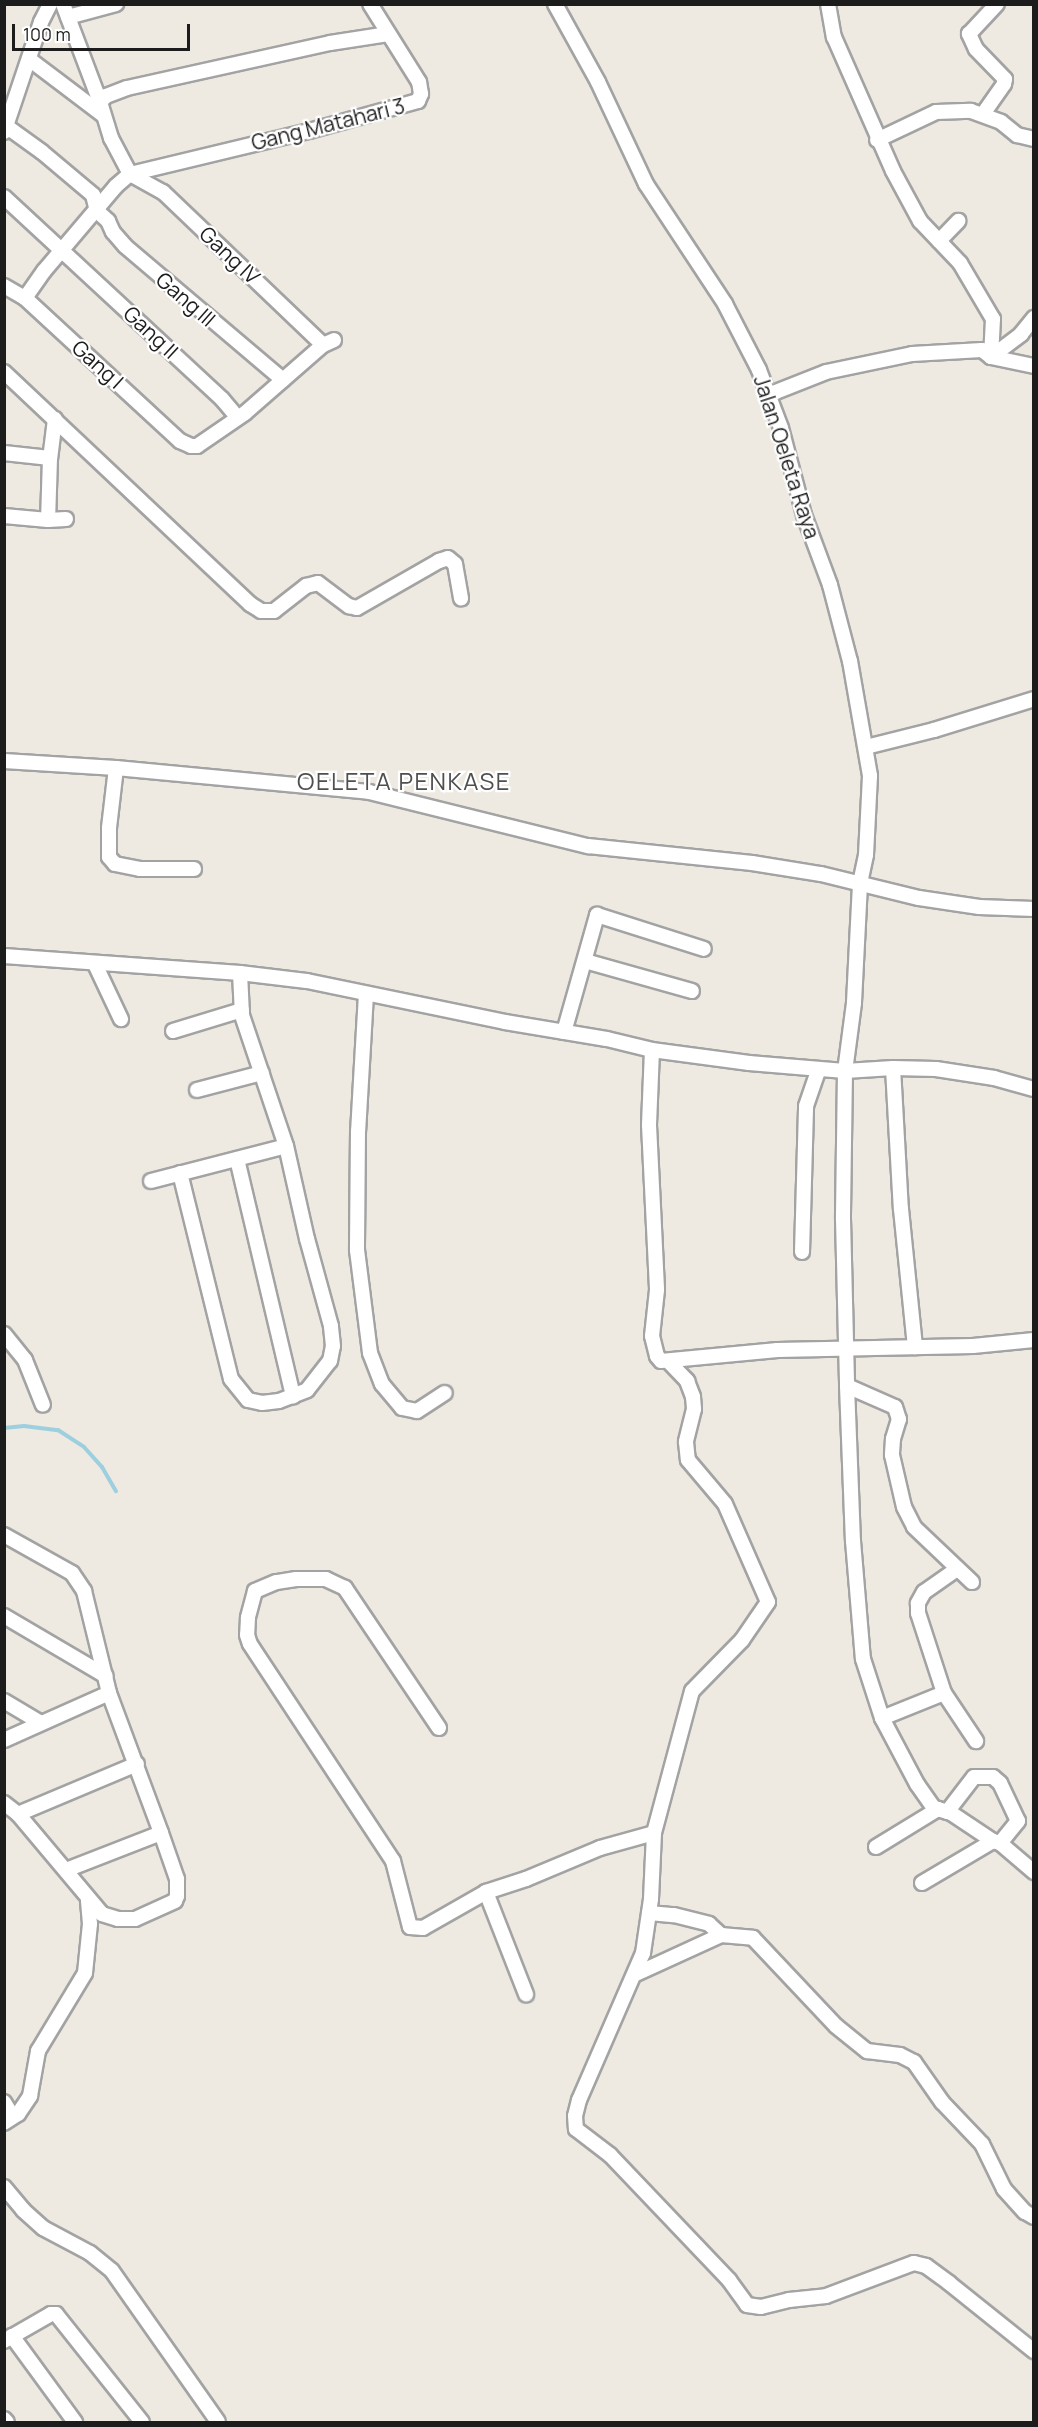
<!DOCTYPE html>
<html>
<head>
<meta charset="utf-8">
<style>
  body { margin:0 }
  #map { position:relative; width:1038px; height:2427px; overflow:hidden; background:#eeeae1; font-family:Manrope,sans-serif }
  div>[style] { position:absolute }
  [style*='--x'] { left:calc(var(--x)*1px); top:calc(var(--y)*1px); width:calc(var(--w)*1px); rotate:calc(var(--a)*1deg) }
  .stream>* { height:4px; margin:-2px; padding:0 2px; transform-origin:2px; border-radius:2px; background:#9ecfdf }
  .roads { filter:drop-shadow(2px 0 #a3a3a3) drop-shadow(-2px 0 #a3a3a3) drop-shadow(0 2px #a3a3a3) drop-shadow(0 -2px #a3a3a3) }
  .minor>* { height:14px; margin:-7px; padding:0 7px; transform-origin:7px; border-radius:7px; background:#fff }
  span { translate:-50% -50%; white-space:nowrap; text-align:center; line-height:1.15; -webkit-text-stroke:4.5px #fff; paint-order:stroke }
  .street-label { font-size:21px; color:#1c1c1c }
  .quarter-label { font-size:24px; color:#4f4f4f; letter-spacing:1.5px }
  .frame { position:absolute; inset:0; border:6px solid #1c1c1c; pointer-events:none }
  .scale { position:absolute; left:12px; top:24px; width:178px; height:27px; box-sizing:border-box; border:3px solid #1c1c1c; border-top:0; padding-left:8px; font-size:18px; line-height:21px; white-space:nowrap; color:#1c1c1c; -webkit-text-stroke:4px #fff; paint-order:stroke }
</style>
</head>
<body>
<div id="map">
  <div class="stream">
    <i style="--x:4;--y:1428;--w:20;--a:-6"></i>
    <i style="--x:24;--y:1426;--w:34;--a:7"></i>
    <i style="--x:58;--y:1430;--w:31;--a:33"></i>
    <i style="--x:84;--y:1447;--w:27;--a:48"></i>
    <i style="--x:102;--y:1467;--w:28;--a:60"></i>
  </div>
  <div class="roads">
    <div class="minor">
      <i style="--x:63;--y:4;--w:105;--a:69.3"></i>
      <i style="--x:100;--y:102;--w:38;--a:73"></i>
      <i style="--x:111;--y:138;--w:41;--a:62.2"></i>
      <i style="--x:555;--y:4;--w:89;--a:61.1"></i>
      <i style="--x:598;--y:82;--w:113;--a:64.8"></i>
      <i style="--x:646;--y:184;--w:144;--a:56.6"></i>
      <i style="--x:725;--y:304;--w:74;--a:62.7"></i>
      <i style="--x:759;--y:370;--w:62;--a:69.2"></i>
      <i style="--x:781;--y:428;--w:90;--a:75.2"></i>
      <i style="--x:804;--y:515;--w:75;--a:69.6"></i>
      <i style="--x:830;--y:585;--w:79;--a:75.3"></i>
      <i style="--x:850;--y:661;--w:117;--a:80.1"></i>
      <i style="--x:870;--y:776;--w:79;--a:92.9"></i>
      <i style="--x:866;--y:855;--w:30;--a:102"></i>
      <i style="--x:860;--y:884;--w:119;--a:92.9"></i>
      <i style="--x:854;--y:1003;--w:69;--a:97.5"></i>
      <i style="--x:845;--y:1071;--w:48;--a:-3.6"></i>
      <i style="--x:893;--y:1068;--w:43;--a:1.3"></i>
      <i style="--x:936;--y:1069;--w:59;--a:8.8"></i>
      <i style="--x:994;--y:1078;--w:41;--a:15.4"></i>
      <i style="--x:828;--y:4;--w:34;--a:80"></i>
      <i style="--x:834;--y:37;--w:146;--a:66.2"></i>
      <i style="--x:893;--y:171;--w:57;--a:61.6"></i>
      <i style="--x:920;--y:221;--w:58;--a:46.4"></i>
      <i style="--x:960;--y:263;--w:65;--a:59.5"></i>
      <i style="--x:993;--y:319;--w:38;--a:93"></i>
      <i style="--x:68;--y:17;--w:50;--a:-15.2"></i>
      <i style="--x:29;--y:59;--w:93;--a:37.1"></i>
      <i style="--x:100;--y:102;--w:8;--a:-45"></i>
      <i style="--x:106;--y:96;--w:22;--a:-21"></i>
      <i style="--x:127;--y:88;--w:208;--a:-12.5"></i>
      <i style="--x:330;--y:43;--w:59;--a:-8.8"></i>
      <i style="--x:983;--y:114;--w:37;--a:-55"></i>
      <i style="--x:1004;--y:84;--w:5;--a:-79"></i>
      <i style="--x:1005;--y:79;--w:42;--a:-134"></i>
      <i style="--x:976;--y:49;--w:17;--a:-115"></i>
      <i style="--x:969;--y:34;--w:41;--a:-47"></i>
      <i style="--x:6;--y:126;--w:44;--a:35.8"></i>
      <i style="--x:42;--y:152;--w:67;--a:40.1"></i>
      <i style="--x:93;--y:195;--w:16;--a:76"></i>
      <i style="--x:97;--y:211;--w:15;--a:42"></i>
      <i style="--x:108;--y:221;--w:12;--a:66"></i>
      <i style="--x:113;--y:232;--w:18;--a:49"></i>
      <i style="--x:125;--y:246;--w:207;--a:40.3"></i>
      <i style="--x:4;--y:132;--w:116;--a:-71.4"></i>
      <i style="--x:41;--y:22;--w:20;--a:-63"></i>
      <i style="--x:877;--y:140;--w:65;--a:-25.4"></i>
      <i style="--x:936;--y:112;--w:35;--a:-2"></i>
      <i style="--x:971;--y:111;--w:32;--a:20"></i>
      <i style="--x:1001;--y:122;--w:21;--a:39"></i>
      <i style="--x:1017;--y:135;--w:17;--a:13"></i>
      <i style="--x:130;--y:174;--w:38;--a:29"></i>
      <i style="--x:163;--y:192;--w:221;--a:43.7"></i>
      <i style="--x:4;--y:197;--w:297;--a:42.8"></i>
      <i style="--x:222;--y:399;--w:23;--a:50"></i>
      <i style="--x:939;--y:241;--w:28;--a:-46"></i>
      <i style="--x:4;--y:286;--w:24;--a:30"></i>
      <i style="--x:25;--y:298;--w:211;--a:42.7"></i>
      <i style="--x:180;--y:441;--w:12;--a:24"></i>
      <i style="--x:191;--y:446;--w:6;--a:0"></i>
      <i style="--x:197;--y:446;--w:58;--a:-34.5"></i>
      <i style="--x:245;--y:413;--w:103;--a:-41.1"></i>
      <i style="--x:323;--y:345;--w:12;--a:-24"></i>
      <i style="--x:25;--y:298;--w:33;--a:-55"></i>
      <i style="--x:44;--y:271;--w:111;--a:-49.7"></i>
      <i style="--x:116;--y:186;--w:18;--a:-41"></i>
      <i style="--x:130;--y:174;--w:184;--a:-13.5"></i>
      <i style="--x:309;--y:131;--w:113;--a:-15.4"></i>
      <i style="--x:418;--y:101;--w:8;--a:-67"></i>
      <i style="--x:421;--y:94;--w:12;--a:-99"></i>
      <i style="--x:419;--y:82;--w:92;--a:-122.1"></i>
      <i style="--x:991;--y:357;--w:38;--a:-37"></i>
      <i style="--x:1021;--y:334;--w:21;--a:-51"></i>
      <i style="--x:4;--y:372;--w:338;--a:43.3"></i>
      <i style="--x:250;--y:604;--w:13;--a:32"></i>
      <i style="--x:261;--y:611;--w:13;--a:0"></i>
      <i style="--x:274;--y:611;--w:41;--a:-38"></i>
      <i style="--x:306;--y:586;--w:12;--a:-14"></i>
      <i style="--x:318;--y:583;--w:39;--a:37"></i>
      <i style="--x:349;--y:606;--w:8;--a:14"></i>
      <i style="--x:357;--y:608;--w:95;--a:-29.8"></i>
      <i style="--x:439;--y:561;--w:9;--a:-18"></i>
      <i style="--x:448;--y:558;--w:9;--a:41"></i>
      <i style="--x:455;--y:564;--w:35;--a:80"></i>
      <i style="--x:768;--y:395;--w:62;--a:-21.6"></i>
      <i style="--x:826;--y:372;--w:88;--a:-11.8"></i>
      <i style="--x:912;--y:354;--w:70;--a:-3.3"></i>
      <i style="--x:982;--y:350;--w:11;--a:38"></i>
      <i style="--x:991;--y:357;--w:44;--a:11.8"></i>
      <i style="--x:55;--y:419;--w:39;--a:97"></i>
      <i style="--x:50;--y:458;--w:62;--a:91.8"></i>
      <i style="--x:48;--y:520;--w:18;--a:-3"></i>
      <i style="--x:4;--y:453;--w:46;--a:6.2"></i>
      <i style="--x:4;--y:516;--w:44;--a:5.2"></i>
      <i style="--x:866;--y:747;--w:70;--a:-14"></i>
      <i style="--x:934;--y:730;--w:105;--a:-17.2"></i>
      <i style="--x:4;--y:761;--w:112;--a:3.6"></i>
      <i style="--x:116;--y:768;--w:254;--a:5.4"></i>
      <i style="--x:369;--y:792;--w:226;--a:13.9"></i>
      <i style="--x:588;--y:846;--w:165;--a:5.9"></i>
      <i style="--x:752;--y:863;--w:70;--a:9.1"></i>
      <i style="--x:821;--y:874;--w:101;--a:13.8"></i>
      <i style="--x:919;--y:898;--w:61;--a:8.5"></i>
      <i style="--x:979;--y:907;--w:55;--a:2.1"></i>
      <i style="--x:116;--y:768;--w:60;--a:96.7"></i>
      <i style="--x:109;--y:828;--w:29;--a:90"></i>
      <i style="--x:109;--y:857;--w:9;--a:49"></i>
      <i style="--x:115;--y:864;--w:25;--a:11"></i>
      <i style="--x:140;--y:869;--w:54;--a:0"></i>
      <i style="--x:4;--y:956;--w:237;--a:4.1"></i>
      <i style="--x:240;--y:973;--w:67;--a:6.8"></i>
      <i style="--x:307;--y:981;--w:202;--a:11.7"></i>
      <i style="--x:505;--y:1022;--w:103;--a:9.5"></i>
      <i style="--x:607;--y:1039;--w:46;--a:13.7"></i>
      <i style="--x:652;--y:1050;--w:98;--a:7.6"></i>
      <i style="--x:749;--y:1063;--w:96;--a:4.8"></i>
      <i style="--x:845;--y:1071;--w:148;--a:90.8"></i>
      <i style="--x:843;--y:1219;--w:167;--a:88.6"></i>
      <i style="--x:847;--y:1386;--w:155;--a:87.8"></i>
      <i style="--x:853;--y:1541;--w:118;--a:85.2"></i>
      <i style="--x:863;--y:1659;--w:62;--a:72.1"></i>
      <i style="--x:882;--y:1718;--w:75;--a:62.1"></i>
      <i style="--x:917;--y:1784;--w:29;--a:55"></i>
      <i style="--x:934;--y:1808;--w:18;--a:16"></i>
      <i style="--x:951;--y:1813;--w:50;--a:33.7"></i>
      <i style="--x:993;--y:1841;--w:7;--a:16"></i>
      <i style="--x:1000;--y:1843;--w:45;--a:40.5"></i>
      <i style="--x:585;--y:961;--w:111;--a:15.7"></i>
      <i style="--x:95;--y:964;--w:61;--a:64.7"></i>
      <i style="--x:366;--y:994;--w:137;--a:93.3"></i>
      <i style="--x:358;--y:1131;--w:119;--a:90.5"></i>
      <i style="--x:357;--y:1250;--w:104;--a:82.8"></i>
      <i style="--x:370;--y:1353;--w:33;--a:69"></i>
      <i style="--x:382;--y:1384;--w:31;--a:50"></i>
      <i style="--x:402;--y:1408;--w:15;--a:11"></i>
      <i style="--x:417;--y:1411;--w:33;--a:-33"></i>
      <i style="--x:173;--y:1031;--w:72;--a:-16.9"></i>
      <i style="--x:564;--y:1032;--w:122;--a:-74.2"></i>
      <i style="--x:597;--y:915;--w:112;--a:17.6"></i>
      <i style="--x:652;--y:1050;--w:75;--a:92.3"></i>
      <i style="--x:649;--y:1125;--w:165;--a:87.2"></i>
      <i style="--x:657;--y:1290;--w:46;--a:96.2"></i>
      <i style="--x:652;--y:1336;--w:21;--a:76"></i>
      <i style="--x:657;--y:1356;--w:6;--a:51"></i>
      <i style="--x:661;--y:1361;--w:117;--a:-5.4"></i>
      <i style="--x:777;--y:1350;--w:196;--a:-1.2"></i>
      <i style="--x:973;--y:1346;--w:61;--a:-5.6"></i>
      <i style="--x:893;--y:1068;--w:141;--a:86.8"></i>
      <i style="--x:901;--y:1209;--w:139;--a:84.2"></i>
      <i style="--x:197;--y:1090;--w:67;--a:-14.7"></i>
      <i style="--x:237;--y:1159;--w:244;--a:76.7"></i>
      <i style="--x:180;--y:1173;--w:212;--a:76.1"></i>
      <i style="--x:231;--y:1379;--w:27;--a:51"></i>
      <i style="--x:248;--y:1400;--w:14;--a:12"></i>
      <i style="--x:262;--y:1403;--w:17;--a:-7"></i>
      <i style="--x:279;--y:1401;--w:30;--a:-21"></i>
      <i style="--x:307;--y:1390;--w:37;--a:-52"></i>
      <i style="--x:330;--y:1361;--w:15;--a:-79"></i>
      <i style="--x:333;--y:1346;--w:20;--a:-96"></i>
      <i style="--x:331;--y:1326;--w:90;--a:-105.4"></i>
      <i style="--x:307;--y:1239;--w:95;--a:-102.7"></i>
      <i style="--x:286;--y:1146;--w:138;--a:-108.6"></i>
      <i style="--x:242;--y:1015;--w:42;--a:-92.7"></i>
      <i style="--x:151;--y:1181;--w:139;--a:-14.5"></i>
      <i style="--x:802;--y:1252;--w:146;--a:-88.4"></i>
      <i style="--x:806;--y:1106;--w:39;--a:-71"></i>
      <i style="--x:4;--y:1334;--w:33;--a:51"></i>
      <i style="--x:25;--y:1360;--w:48;--a:68.2"></i>
      <i style="--x:668;--y:1361;--w:28;--a:46"></i>
      <i style="--x:687;--y:1381;--w:17;--a:69"></i>
      <i style="--x:693;--y:1397;--w:12;--a:85"></i>
      <i style="--x:694;--y:1409;--w:34;--a:104"></i>
      <i style="--x:686;--y:1442;--w:18;--a:84"></i>
      <i style="--x:688;--y:1460;--w:57;--a:49.9"></i>
      <i style="--x:725;--y:1504;--w:107;--a:66.3"></i>
      <i style="--x:768;--y:1602;--w:46;--a:124.4"></i>
      <i style="--x:742;--y:1640;--w:71;--a:134.4"></i>
      <i style="--x:692;--y:1691;--w:147;--a:105"></i>
      <i style="--x:654;--y:1833;--w:66;--a:92.6"></i>
      <i style="--x:651;--y:1899;--w:55;--a:98.4"></i>
      <i style="--x:643;--y:1953;--w:160;--a:113.5"></i>
      <i style="--x:579;--y:2100;--w:16;--a:104"></i>
      <i style="--x:575;--y:2116;--w:13;--a:86"></i>
      <i style="--x:576;--y:2129;--w:43;--a:37.4"></i>
      <i style="--x:610;--y:2155;--w:173;--a:46.4"></i>
      <i style="--x:729;--y:2280;--w:31;--a:54"></i>
      <i style="--x:747;--y:2305;--w:14;--a:8"></i>
      <i style="--x:761;--y:2307;--w:29;--a:-14"></i>
      <i style="--x:789;--y:2300;--w:37;--a:-6"></i>
      <i style="--x:826;--y:2296;--w:94;--a:-20.6"></i>
      <i style="--x:914;--y:2263;--w:12;--a:14"></i>
      <i style="--x:926;--y:2266;--w:29;--a:36"></i>
      <i style="--x:949;--y:2283;--w:109;--a:38.7"></i>
      <i style="--x:847;--y:1386;--w:52;--a:23.6"></i>
      <i style="--x:895;--y:1407;--w:13;--a:72"></i>
      <i style="--x:899;--y:1419;--w:21;--a:107"></i>
      <i style="--x:893;--y:1439;--w:16;--a:94"></i>
      <i style="--x:892;--y:1455;--w:53;--a:77"></i>
      <i style="--x:904;--y:1507;--w:22;--a:63"></i>
      <i style="--x:914;--y:1527;--w:80;--a:43.5"></i>
      <i style="--x:4;--y:1535;--w:78;--a:29.2"></i>
      <i style="--x:72;--y:1573;--w:22;--a:56"></i>
      <i style="--x:84;--y:1591;--w:105;--a:76.2"></i>
      <i style="--x:109;--y:1693;--w:149;--a:69.6"></i>
      <i style="--x:161;--y:1833;--w:49;--a:70.8"></i>
      <i style="--x:177;--y:1879;--w:17;--a:90"></i>
      <i style="--x:177;--y:1896;--w:5;--a:112"></i>
      <i style="--x:175;--y:1901;--w:44;--a:155.8"></i>
      <i style="--x:135;--y:1919;--w:17;--a:180"></i>
      <i style="--x:118;--y:1919;--w:17;--a:-163"></i>
      <i style="--x:102;--y:1914;--w:131;--a:-130"></i>
      <i style="--x:18;--y:1814;--w:18;--a:-142"></i>
      <i style="--x:957;--y:1569;--w:40;--a:145.1"></i>
      <i style="--x:924;--y:1592;--w:13;--a:119"></i>
      <i style="--x:918;--y:1603;--w:10;--a:90"></i>
      <i style="--x:918;--y:1613;--w:84;--a:72"></i>
      <i style="--x:944;--y:1693;--w:58;--a:56.3"></i>
      <i style="--x:4;--y:1616;--w:118;--a:30.5"></i>
      <i style="--x:4;--y:1701;--w:43;--a:30.7"></i>
      <i style="--x:882;--y:1718;--w:67;--a:-22"></i>
      <i style="--x:439;--y:1728;--w:169;--a:-123.9"></i>
      <i style="--x:345;--y:1588;--w:21;--a:-155"></i>
      <i style="--x:326;--y:1579;--w:30;--a:180"></i>
      <i style="--x:296;--y:1579;--w:20;--a:171"></i>
      <i style="--x:276;--y:1582;--w:23;--a:157"></i>
      <i style="--x:255;--y:1591;--w:28;--a:105"></i>
      <i style="--x:248;--y:1618;--w:17;--a:93"></i>
      <i style="--x:247;--y:1635;--w:9;--a:72"></i>
      <i style="--x:250;--y:1644;--w:260;--a:56.6"></i>
      <i style="--x:393;--y:1861;--w:68;--a:75.6"></i>
      <i style="--x:410;--y:1927;--w:13;--a:4"></i>
      <i style="--x:423;--y:1928;--w:73;--a:-29.7"></i>
      <i style="--x:486;--y:1892;--w:42;--a:-18"></i>
      <i style="--x:526;--y:1879;--w:80;--a:-22.7"></i>
      <i style="--x:600;--y:1848;--w:56;--a:-15.5"></i>
      <i style="--x:4;--y:1740;--w:115;--a:-24.1"></i>
      <i style="--x:947;--y:1812;--w:44;--a:-52.4"></i>
      <i style="--x:974;--y:1777;--w:19;--a:0"></i>
      <i style="--x:993;--y:1777;--w:9;--a:41"></i>
      <i style="--x:1000;--y:1783;--w:42;--a:64.7"></i>
      <i style="--x:1018;--y:1821;--w:28;--a:129"></i>
      <i style="--x:18;--y:1814;--w:129;--a:-22.8"></i>
      <i style="--x:876;--y:1847;--w:73;--a:-31.5"></i>
      <i style="--x:66;--y:1870;--w:102;--a:-21.3"></i>
      <i style="--x:922;--y:1883;--w:82;--a:-30.6"></i>
      <i style="--x:486;--y:1892;--w:110;--a:68.6"></i>
      <i style="--x:649;--y:1913;--w:25;--a:5"></i>
      <i style="--x:674;--y:1915;--w:36;--a:14"></i>
      <i style="--x:709;--y:1924;--w:16;--a:43"></i>
      <i style="--x:636;--y:1974;--w:94;--a:-24.6"></i>
      <i style="--x:721;--y:1935;--w:32;--a:5"></i>
      <i style="--x:753;--y:1938;--w:121;--a:46.7"></i>
      <i style="--x:836;--y:2026;--w:40;--a:39"></i>
      <i style="--x:867;--y:2051;--w:33;--a:7"></i>
      <i style="--x:900;--y:2055;--w:16;--a:27"></i>
      <i style="--x:914;--y:2062;--w:49;--a:55"></i>
      <i style="--x:942;--y:2102;--w:58;--a:46.4"></i>
      <i style="--x:982;--y:2144;--w:50;--a:63.9"></i>
      <i style="--x:1004;--y:2189;--w:31;--a:48"></i>
      <i style="--x:1025;--y:2212;--w:10;--a:29"></i>
      <i style="--x:4;--y:2102;--w:17;--a:59"></i>
      <i style="--x:4;--y:2123;--w:17;--a:-33"></i>
      <i style="--x:18;--y:2114;--w:22;--a:-56"></i>
      <i style="--x:30;--y:2096;--w:46;--a:-79.9"></i>
      <i style="--x:38;--y:2051;--w:91;--a:-58.9"></i>
      <i style="--x:85;--y:1973;--w:49;--a:-84.2"></i>
      <i style="--x:90;--y:1924;--w:24;--a:-95"></i>
      <i style="--x:4;--y:2187;--w:30;--a:50"></i>
      <i style="--x:23;--y:2210;--w:27;--a:42"></i>
      <i style="--x:43;--y:2228;--w:53;--a:28"></i>
      <i style="--x:90;--y:2253;--w:28;--a:39"></i>
      <i style="--x:112;--y:2271;--w:184;--a:54.9"></i>
      <i style="--x:12;--y:2336;--w:107;--a:53.8"></i>
      <i style="--x:4;--y:2341;--w:54;--a:-29.9"></i>
      <i style="--x:51;--y:2314;--w:5;--a:0"></i>
      <i style="--x:56;--y:2314;--w:138;--a:51.5"></i>
      <i style="--x:4;--y:2419;--w:4;--a:45"></i>
    </div>
  </div>
  <div class="street-label">
    <span style="left:328px;top:124px;rotate:-14deg">Gang Matahari 3</span>
    <span style="left:230px;top:255px;rotate:43deg">Gang IV</span>
    <span style="left:186px;top:299px;rotate:41deg">Gang III</span>
    <span style="left:151px;top:332px;rotate:43deg">Gang II</span>
    <span style="left:98px;top:364px;rotate:42deg">Gang I</span>
    <span style="left:787px;top:457px;rotate:72deg">Jalan Oeleta Raya</span>
  </div>
  <div class="quarter-label">
    <span style="left:404px;top:781px">OELETA PENKASE</span>
  </div>
  <div class="frame"></div>
  <div class="scale">100 m</div>
</div>
</body>
</html>
